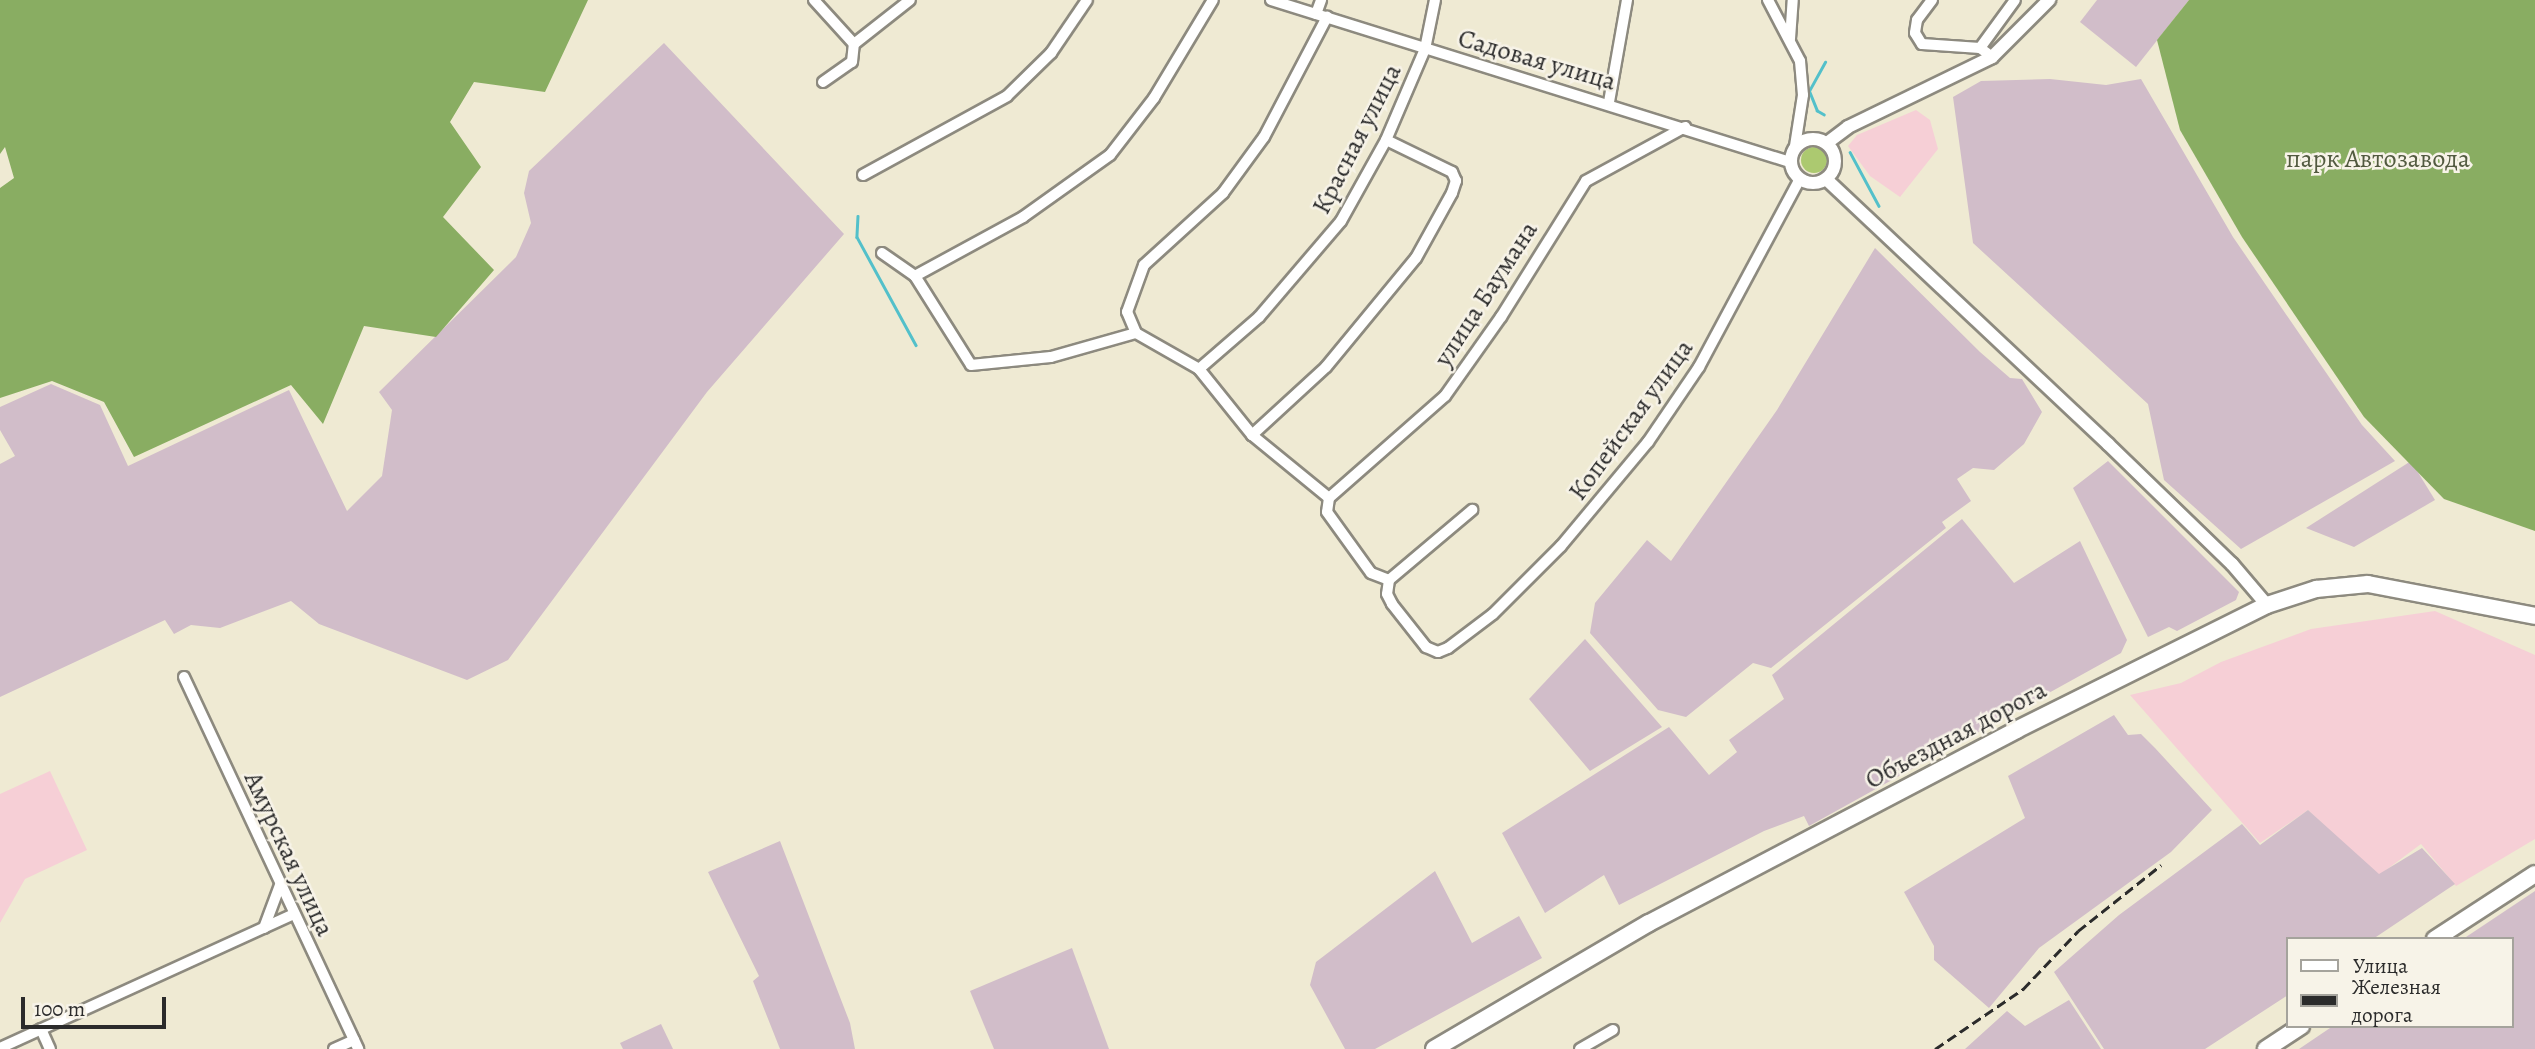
<!DOCTYPE html>
<html>
<head>
<meta charset="utf-8">
<style>
  body { margin:0 }
  #map { position:relative; width:2535px; height:1049px; overflow:hidden; background:#efead3; font-family:Alegreya,serif }
  div>[style] { position:absolute }
  [style*='--x'] { left:calc(var(--x)*1px); top:calc(var(--y)*1px); width:calc(var(--w)*1px); rotate:calc(var(--a)*1deg) }
  .built>* { inset:0; background:#f6cfd6 }
  .industrial>* { inset:0; background:#d1bdc9 }
  .green>* { inset:0; background:#acc970 }
  .round { border-radius:50% }
  .forest>* { inset:0; background:#89ad62 }
  .stream>* { height:2.5px; margin:-1.25px; padding:0 1.25px; transform-origin:1.25px; border-radius:1.25px; background:#53c0ca }
  .roads { filter:drop-shadow(2px 0 #8d8a7f) drop-shadow(-2px 0 #8d8a7f) drop-shadow(0 2px #8d8a7f) drop-shadow(0 -2px #8d8a7f) }
  .minor>* { height:10px; margin:-5px; padding:0 5px; transform-origin:5px; border-radius:5px; background:#fff }
  .tertiary>* { height:12px; margin:-6px; padding:0 6px; transform-origin:6px; border-radius:6px; background:#fff }
  .tertiary>.ring { margin:-6px; padding:0; box-sizing:content-box; background:none; border:12px solid #fff; border-radius:50% }
  .primary>* { height:16px; margin:-8px; padding:0 8px; transform-origin:8px; border-radius:8px; background:#fff }
  .rail>* { height:2.5px; margin-top:-1.25px; transform-origin:0; background:repeating-linear-gradient(90deg,#2b2b2b 0 10px,transparent 0 15px) }
  span { translate:-50% -50%; white-space:nowrap; text-align:center; line-height:1.15; -webkit-text-stroke:5px #f7f3e8; paint-order:stroke }
  .street-label { font-size:26px; color:#2b2b2b }
  .park-label { font-size:26px; color:#525a40 }
  .legend { position:absolute; left:2286px; top:937px; width:228px; height:91px; box-sizing:border-box; background:#f7f3e8; border:2px solid #a5a39c; margin:0; padding:9px 12px; list-style:none; font-size:21px; color:#2b2b2b }
  .legend li { display:flex; align-items:center; gap:14px; height:35px }
  .legend b { width:35px; border:2px solid #a5a39c }
  .scale { position:absolute; left:21px; top:997px; width:145px; height:32px; box-sizing:border-box; border:4px solid #2b2b2b; border-top:0; padding-left:9px; font-size:21px; line-height:24px; white-space:nowrap; color:#2b2b2b; -webkit-text-stroke:5px #f7f3e8; paint-order:stroke }
</style>
</head>
<body>
<div id="map">
  <div class="built">
    <i style="clip-path:polygon(1916px 110px,1930px 120px,1938px 149px,1900px 197px,1870px 176px,1848px 146px,1857px 135px)"></i>
    <i style="clip-path:polygon(2435px 611px,2535px 655px,2535px 839px,2456px 886px,2421px 844px,2378px 876px,2308px 810px,2260px 843px,2130px 695px,2181px 683px,2221px 662px,2311px 629px)"></i>
    <i style="clip-path:polygon(50px 771px,87px 850px,25px 879px,0 923px,0 794px)"></i>
  </div>
  <div class="industrial">
    <i style="clip-path:polygon(2097px 0,2189px 0,2136px 67px,2080px 22px)"></i>
    <i style="clip-path:polygon(664px 43px,844px 234px,707px 392px,508px 660px,467px 680px,319px 624px,291px 601px,220px 628px,191px 625px,174px 634px,165px 620px,0 697px,0 464px,15px 456px,0 430px,0 407px,51px 384px,100px 405px,128px 466px,289px 390px,347px 511px,382px 476px,392px 410px,379px 392px,516px 257px,531px 223px,524px 193px,529px 171px)"></i>
    <i style="clip-path:polygon(2050px 79px,2106px 85px,2141px 79px,2233px 237px,2362px 425px,2395px 461px,2241px 549px,2164px 480px,2148px 404px,1973px 243px,1953px 97px,1981px 81px)"></i>
    <i style="clip-path:polygon(1875px 248px,1980px 352px,2010px 378px,2022px 379px,2042px 412px,2024px 444px,1994px 470px,1973px 468px,1957px 479px,1971px 501px,1942px 522px,1946px 528px,1771px 668px,1753px 663px,1686px 717px,1658px 710px,1590px 633px,1595px 603px,1647px 540px,1671px 561px,1777px 410px)"></i>
    <i style="clip-path:polygon(2108px 461px,2239px 592px,2236px 600px,2177px 631px,2169px 627px,2148px 637px,2073px 488px)"></i>
    <i style="clip-path:polygon(2411px 461px,2435px 500px,2354px 547px,2306px 528px)"></i>
    <i style="clip-path:polygon(1962px 519px,2014px 583px,2080px 541px,2127px 640px,2121px 653px,1809px 826px,1804px 816px,1764px 831px,1619px 905px,1604px 875px,1545px 913px,1502px 833px,1669px 727px,1709px 775px,1737px 752px,1729px 740px,1784px 699px,1772px 675px)"></i>
    <i style="clip-path:polygon(1585px 639px,1662px 727px,1590px 771px,1529px 699px)"></i>
    <i style="clip-path:polygon(2114px 715px,2128px 735px,2141px 734px,2155px 748px,2212px 810px,2171px 852px,2039px 948px,1989px 1008px,1934px 960px,1934px 946px,1904px 892px,2025px 818px,2008px 776px)"></i>
    <i style="clip-path:polygon(2308px 810px,2379px 874px,2422px 848px,2455px 884px,2373px 939px,2288px 939px,2288px 995px,2205px 1049px,2104px 1049px,2054px 972px,2119px 915px,2242px 824px,2260px 845px)"></i>
    <i style="clip-path:polygon(780px 841px,850px 1023px,855px 1049px,780px 1049px,753px 981px,759px 976px,708px 872px)"></i>
    <i style="clip-path:polygon(1435px 871px,1472px 943px,1519px 916px,1542px 958px,1375px 1049px,1345px 1049px,1310px 985px,1316px 962px)"></i>
    <i style="clip-path:polygon(2535px 891px,2535px 1049px,2299px 1049px,2333px 1026px,2512px 1026px,2512px 939px,2463px 939px)"></i>
    <i style="clip-path:polygon(1072px 948px,1109px 1049px,994px 1049px,970px 991px)"></i>
    <i style="clip-path:polygon(2069px 1000px,2101px 1049px,1965px 1049px,2007px 1011px,2025px 1026px)"></i>
    <i style="clip-path:polygon(661px 1024px,673px 1049px,623px 1049px,620px 1043px)"></i>
  </div>
  <div class="green">
    <i class="round" style="left:1801px;top:147px;width:26px;height:26px"></i>
  </div>
  <div class="forest">
    <i style="clip-path:polygon(0 0,588px 0,545px 92px,474px 82px,450px 122px,481px 167px,443px 217px,494px 270px,436px 337px,364px 326px,323px 424px,291px 385px,134px 457px,104px 402px,52px 381px,0 398px,0 188px,14px 178px,5px 147px,0 154px)"></i>
    <i style="clip-path:polygon(2189px 0,2535px 0,2535px 531px,2444px 499px,2364px 417px,2242px 237px,2180px 130px,2157px 40px)"></i>
  </div>
  <div class="stream">
    <i style="--x:1824;--y:115;--w:8;--a:-150"></i>
    <i style="--x:1817;--y:111;--w:22;--a:-112"></i>
    <i style="--x:1809;--y:91;--w:33;--a:-61"></i>
    <i style="--x:1850;--y:152;--w:61;--a:61.8"></i>
    <i style="--x:858;--y:216;--w:21;--a:93"></i>
    <i style="--x:857;--y:237;--w:123;--a:61.4"></i>
  </div>
  <div class="roads">
    <div class="minor">
      <i style="--x:814;--y:0;--w:59;--a:47.7"></i>
      <i style="--x:854;--y:44;--w:71;--a:-38.2"></i>
      <i style="--x:1271;--y:0;--w:544;--a:17.34"></i>
      <i style="--x:1768;--y:0;--w:69;--a:62.3"></i>
      <i style="--x:1800;--y:61;--w:34;--a:85"></i>
      <i style="--x:1803;--y:95;--w:52;--a:98.9"></i>
      <i style="--x:1932;--y:0;--w:25;--a:127"></i>
      <i style="--x:1917;--y:20;--w:13;--a:99"></i>
      <i style="--x:1915;--y:33;--w:13;--a:58"></i>
      <i style="--x:1922;--y:44;--w:58;--a:3.9"></i>
      <i style="--x:1980;--y:48;--w:9;--a:36"></i>
      <i style="--x:1316;--y:14;--w:15;--a:-70"></i>
      <i style="--x:1790;--y:39;--w:39;--a:-86"></i>
      <i style="--x:1980;--y:48;--w:59;--a:-53.9"></i>
      <i style="--x:823;--y:82;--w:35;--a:-35"></i>
      <i style="--x:852;--y:62;--w:18;--a:-84"></i>
      <i style="--x:1609;--y:102;--w:104;--a:-80"></i>
      <i style="--x:863;--y:175;--w:164;--a:-28.7"></i>
      <i style="--x:1007;--y:96;--w:62;--a:-44.3"></i>
      <i style="--x:1051;--y:53;--w:64;--a:-55.8"></i>
      <i style="--x:882;--y:253;--w:40;--a:34.9"></i>
      <i style="--x:915;--y:276;--w:105;--a:57.8"></i>
      <i style="--x:971;--y:365;--w:80;--a:-5.7"></i>
      <i style="--x:1051;--y:357;--w:88;--a:-15.8"></i>
      <i style="--x:1136;--y:333;--w:73;--a:29.7"></i>
      <i style="--x:1199;--y:369;--w:85;--a:51.2"></i>
      <i style="--x:1252;--y:435;--w:99;--a:39.3"></i>
      <i style="--x:915;--y:276;--w:123;--a:-28.6"></i>
      <i style="--x:1023;--y:217;--w:107;--a:-35.5"></i>
      <i style="--x:1110;--y:155;--w:72;--a:-52.3"></i>
      <i style="--x:1154;--y:98;--w:114;--a:-59"></i>
      <i style="--x:1136;--y:333;--w:23;--a:-113"></i>
      <i style="--x:1127;--y:312;--w:50;--a:-70.1"></i>
      <i style="--x:1144;--y:265;--w:107;--a:-42.3"></i>
      <i style="--x:1223;--y:193;--w:69;--a:-53.8"></i>
      <i style="--x:1264;--y:137;--w:136;--a:-62.3"></i>
      <i style="--x:1199;--y:369;--w:79;--a:-40.9"></i>
      <i style="--x:1259;--y:317;--w:126;--a:-49.5"></i>
      <i style="--x:1341;--y:221;--w:93;--a:-60.9"></i>
      <i style="--x:1386;--y:140;--w:99;--a:-66.8"></i>
      <i style="--x:1425;--y:49;--w:50;--a:-78.5"></i>
      <i style="--x:1252;--y:435;--w:100;--a:-42.6"></i>
      <i style="--x:1326;--y:367;--w:141;--a:-50.5"></i>
      <i style="--x:1416;--y:258;--w:74;--a:-61"></i>
      <i style="--x:1452;--y:193;--w:13;--a:-72"></i>
      <i style="--x:1456;--y:181;--w:10;--a:-114"></i>
      <i style="--x:1452;--y:172;--w:73;--a:-154.1"></i>
      <i style="--x:1329;--y:498;--w:14;--a:98"></i>
      <i style="--x:1327;--y:512;--w:75;--a:54.2"></i>
      <i style="--x:1371;--y:573;--w:19;--a:21"></i>
      <i style="--x:1389;--y:580;--w:14;--a:98"></i>
      <i style="--x:1387;--y:594;--w:11;--a:63"></i>
      <i style="--x:1392;--y:604;--w:55;--a:51.7"></i>
      <i style="--x:1426;--y:647;--w:13;--a:23"></i>
      <i style="--x:1438;--y:652;--w:11;--a:-22"></i>
      <i style="--x:1448;--y:648;--w:56;--a:-37.1"></i>
      <i style="--x:1493;--y:614;--w:96;--a:-45"></i>
      <i style="--x:1561;--y:546;--w:136;--a:-50.1"></i>
      <i style="--x:1648;--y:442;--w:91;--a:-55.8"></i>
      <i style="--x:1699;--y:367;--w:213;--a:-61.8"></i>
      <i style="--x:1329;--y:498;--w:154;--a:-41.3"></i>
      <i style="--x:1445;--y:396;--w:97;--a:-54.7"></i>
      <i style="--x:1501;--y:317;--w:160;--a:-58"></i>
      <i style="--x:1586;--y:181;--w:113;--a:-28.6"></i>
      <i style="--x:1389;--y:580;--w:109;--a:-40.1"></i>
      <i style="--x:184;--y:677;--w:411;--a:64.9"></i>
      <i style="--x:264;--y:928;--w:46;--a:-69.6"></i>
      <i style="--x:41;--y:1029;--w:22;--a:66"></i>
      <i style="--x:0;--y:1048;--w:323;--a:-24.5"></i>
      <i style="--x:334;--y:1049;--w:22;--a:-24"></i>
      <i style="--x:1580;--y:1049;--w:38;--a:-30"></i>
    </div>
    <div class="tertiary">
      <i class="ring" style="left:1791px;top:139px;width:32px;height:32px"></i>
      <i style="--x:1827;--y:143;--w:26;--a:-37"></i>
      <i style="--x:1848;--y:127;--w:160;--a:-25.9"></i>
      <i style="--x:1992;--y:57;--w:81;--a:-45"></i>
      <i style="--x:1826;--y:179;--w:387;--a:43.2"></i>
      <i style="--x:2108;--y:444;--w:173;--a:44.1"></i>
      <i style="--x:2232;--y:564;--w:54;--a:49.5"></i>
    </div>
    <div class="primary">
      <i style="--x:2435;--y:939;--w:119;--a:-33"></i>
      <i style="--x:1434;--y:1049;--w:249;--a:-30.4"></i>
      <i style="--x:1649;--y:923;--w:415;--a:-27.7"></i>
      <i style="--x:2016;--y:730;--w:280;--a:-26.5"></i>
      <i style="--x:2267;--y:605;--w:52;--a:-18.1"></i>
      <i style="--x:2316;--y:589;--w:52;--a:-5.5"></i>
      <i style="--x:2368;--y:584;--w:170;--a:10.8"></i>
      <i style="--x:2266;--y:1049;--w:42;--a:-33.3"></i>
    </div>
  </div>
  <div class="rail">
    <i style="--x:1935;--y:1049;--w:107;--a:-34.3"></i>
    <i style="--x:2023;--y:989;--w:80;--a:-46.5"></i>
    <i style="--x:2078;--y:931;--w:106;--a:-38.5"></i>
  </div>
  <div class="street-label">
    <span style="left:1537px;top:60px;rotate:16deg">Садовая улица</span>
    <span style="left:1357px;top:139px;rotate:-63deg">Красная улица</span>
    <span style="left:1486px;top:294px;rotate:-57deg">улица Баумана</span>
    <span style="left:1631px;top:420px;rotate:-54deg">Копейская улица</span>
    <span style="left:1956px;top:735px;rotate:-28deg">Объездная дорога</span>
    <span style="left:289px;top:854px;rotate:65deg">Амурская улица</span>
  </div>
  <div class="park-label">
    <span style="left:2378px;top:159px">парк Автозавода</span>
  </div>
  <ul class="legend">
  <li><b style="height:9px;background:#fff"></b>Улица</li>
  <li><b style="height:9px;background:#2b2b2b"></b>Железная дорога</li>
  </ul>
  <div class="scale">100 m</div>
</div>
</body>
</html>
